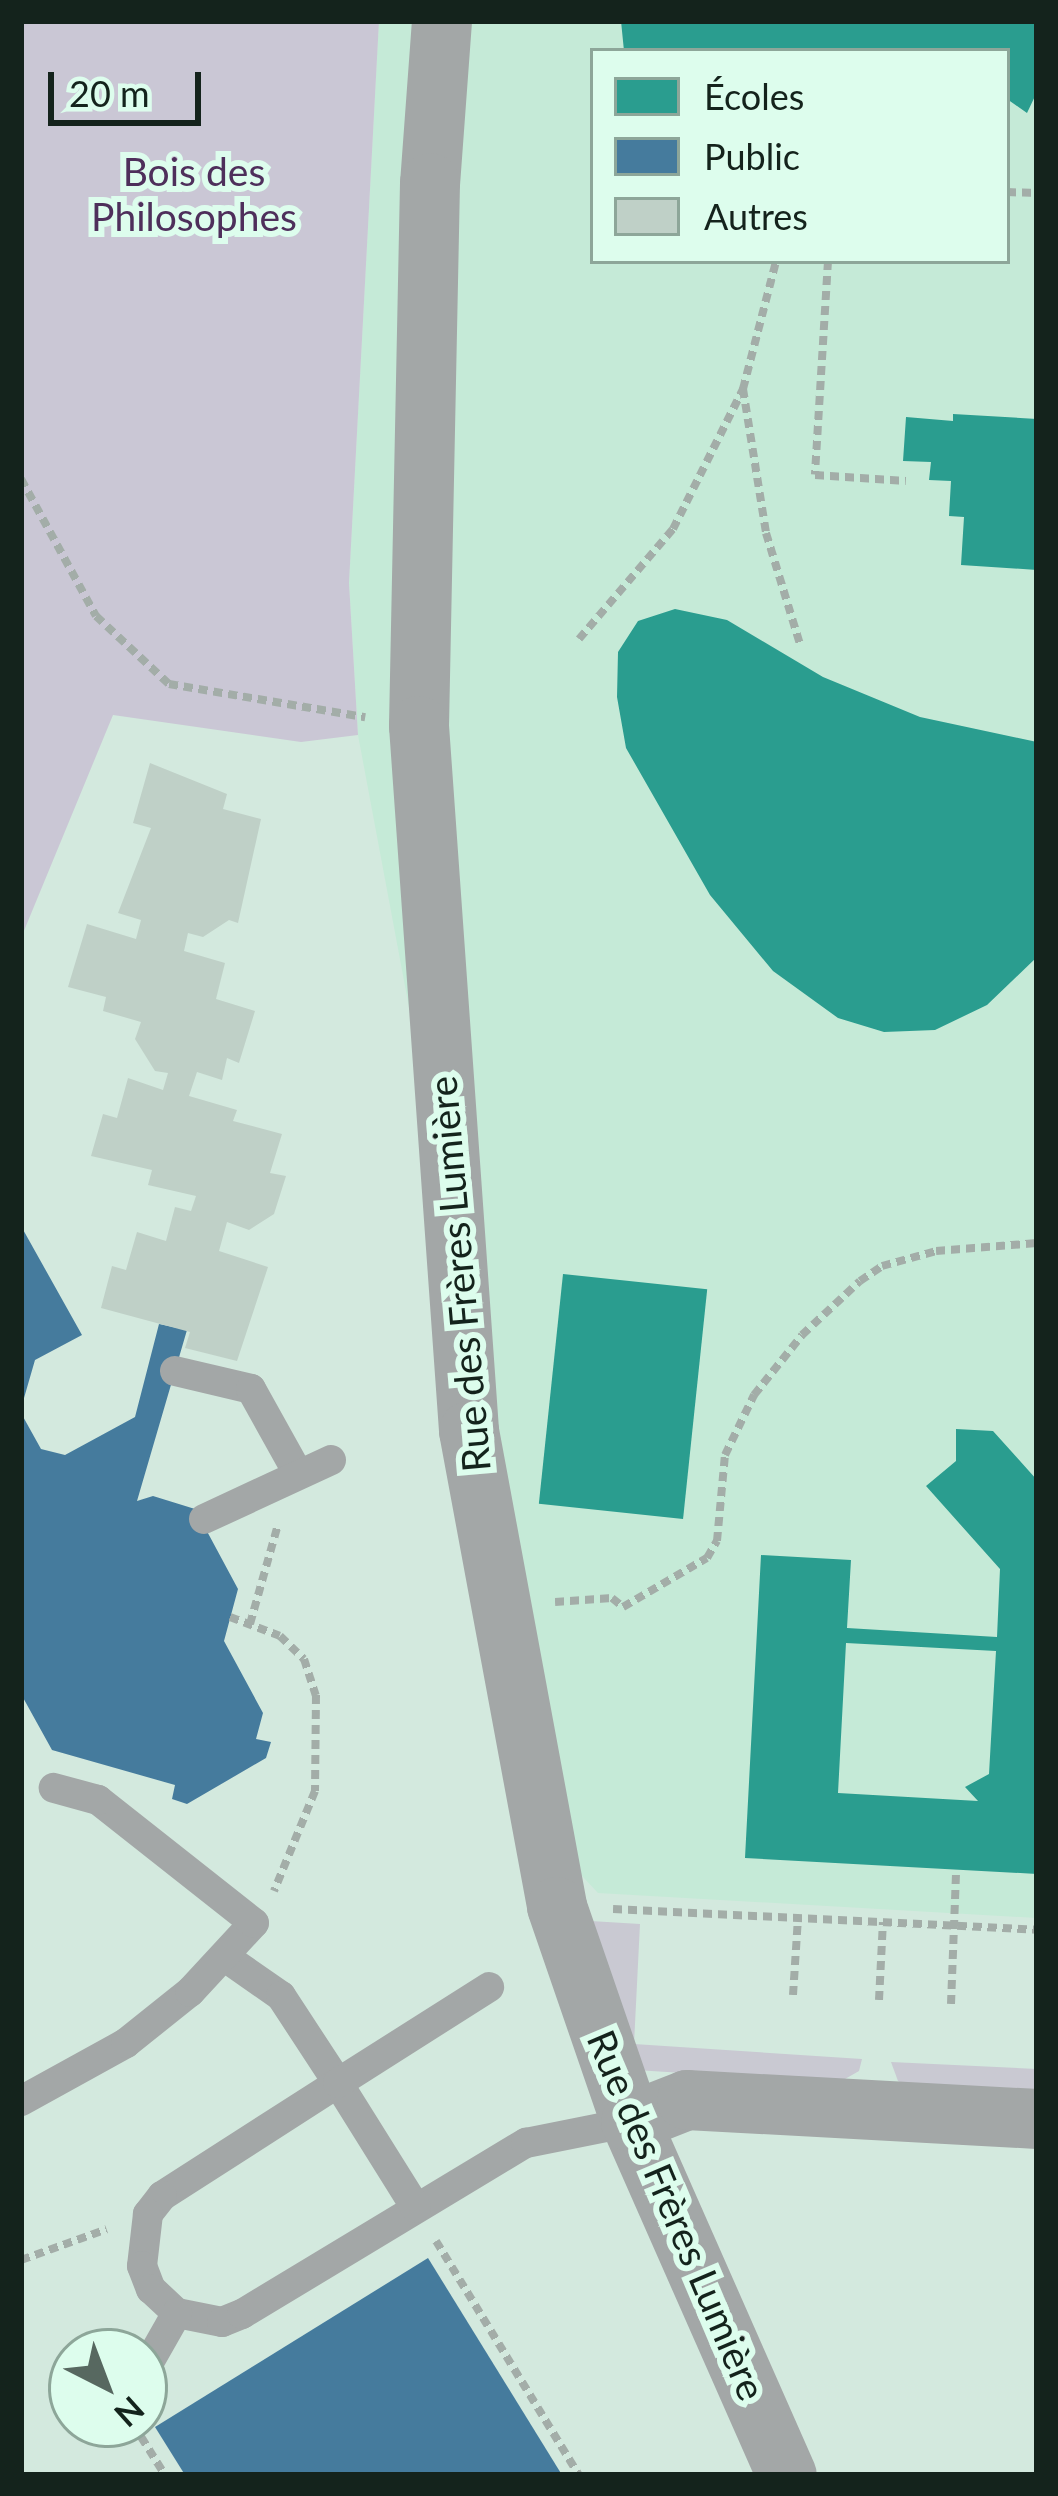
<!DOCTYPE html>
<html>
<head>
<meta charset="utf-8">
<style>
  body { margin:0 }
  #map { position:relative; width:1058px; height:2496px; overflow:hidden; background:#d3e9de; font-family:Lato,sans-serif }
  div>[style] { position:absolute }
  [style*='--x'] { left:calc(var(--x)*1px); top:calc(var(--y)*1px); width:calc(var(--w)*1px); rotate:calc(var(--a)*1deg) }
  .built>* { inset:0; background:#c5ead7 }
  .green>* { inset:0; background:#c9c9d2 }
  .forest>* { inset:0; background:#cac7d5 }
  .schools>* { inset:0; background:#2a9d8f; transform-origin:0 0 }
  .public>* { inset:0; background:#457b9d }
  .building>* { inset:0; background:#bfd0c7 }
  .path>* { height:8px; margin-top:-4px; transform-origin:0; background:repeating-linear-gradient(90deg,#a3ada8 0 9px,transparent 0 15px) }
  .service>* { height:30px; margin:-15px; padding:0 15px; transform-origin:15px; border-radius:15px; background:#a3a7a7 }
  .minor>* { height:60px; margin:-30px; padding:0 30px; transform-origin:30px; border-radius:30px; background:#a3a7a7 }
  span { translate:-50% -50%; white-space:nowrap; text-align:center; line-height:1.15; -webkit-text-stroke:12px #ddfded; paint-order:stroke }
  .park-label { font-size:39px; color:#4e2f5b }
  .street-label { font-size:39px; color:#14231c }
  .frame { position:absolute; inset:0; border:24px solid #14231c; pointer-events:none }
  .legend { position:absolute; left:590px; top:48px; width:420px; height:216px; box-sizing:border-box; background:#ddfded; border:3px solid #8da699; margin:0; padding:15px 21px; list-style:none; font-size:36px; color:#14231c }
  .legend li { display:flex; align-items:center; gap:24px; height:60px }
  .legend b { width:60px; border:3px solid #8da699 }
  .north { position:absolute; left:48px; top:2328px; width:120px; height:120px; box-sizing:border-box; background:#ddfded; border:3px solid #8da699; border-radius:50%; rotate:138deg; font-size:33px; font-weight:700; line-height:48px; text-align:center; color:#14231c }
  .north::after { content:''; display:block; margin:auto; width:42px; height:54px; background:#576860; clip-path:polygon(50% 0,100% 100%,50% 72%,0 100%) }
  .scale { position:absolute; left:48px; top:72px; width:153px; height:54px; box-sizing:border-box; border:6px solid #14231c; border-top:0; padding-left:15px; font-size:36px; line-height:42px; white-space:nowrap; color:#14231c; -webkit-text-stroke:9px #ddfded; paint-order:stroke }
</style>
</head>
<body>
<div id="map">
  <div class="built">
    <i style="clip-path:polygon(evenodd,379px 21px,1037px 21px,1037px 1918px,598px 1893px,569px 1862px,358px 735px,349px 583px,379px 21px,593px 51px,1007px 51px,1007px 261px,593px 261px,593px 51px)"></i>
  </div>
  <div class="green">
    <i style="clip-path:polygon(574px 1920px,640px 1924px,634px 2044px,862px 2059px,859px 2071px,838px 2083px,636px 2070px)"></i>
    <i style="clip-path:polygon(891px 2062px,1037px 2069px,1037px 2094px,911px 2088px,898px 2081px)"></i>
  </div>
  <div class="forest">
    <i style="clip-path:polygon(21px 21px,379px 21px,349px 583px,358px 735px,301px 742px,113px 715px,21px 938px)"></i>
  </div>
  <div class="schools">
    <i style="clip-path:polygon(621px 21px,1037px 21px,1037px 92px,1027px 113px,1007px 99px,1007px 51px,624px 51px)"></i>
    <i style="clip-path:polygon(953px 414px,1037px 419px,1037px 570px,961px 565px,964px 517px,949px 516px,951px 481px,929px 480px,931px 462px,903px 461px,906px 417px,953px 421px)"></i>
    <i style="clip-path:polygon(675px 609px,727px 620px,823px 677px,920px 717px,1037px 742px,1037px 957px,987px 1005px,935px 1030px,884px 1032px,838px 1018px,773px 971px,710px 895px,626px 748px,617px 697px,618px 652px,638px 621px)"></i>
    <i style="left:563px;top:1274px;width:145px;height:231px;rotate:6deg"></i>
    <i style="clip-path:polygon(evenodd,956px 1429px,993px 1431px,1037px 1480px,1037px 1874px,745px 1858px,761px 1555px,851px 1560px,847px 1628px,997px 1637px,1000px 1569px,926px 1486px,956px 1461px,956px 1429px,846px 1643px,996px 1651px,989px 1774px,965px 1787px,978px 1801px,838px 1793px,846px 1643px)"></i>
  </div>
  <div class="public">
    <i style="clip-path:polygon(21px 1226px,82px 1335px,35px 1360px,22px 1405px)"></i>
    <i style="clip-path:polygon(159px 1324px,187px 1330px,137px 1501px,153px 1496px,195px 1509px,238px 1589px,224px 1641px,263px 1713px,256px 1739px,271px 1742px,266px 1758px,187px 1804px,172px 1799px,175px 1785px,52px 1750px,21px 1694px,21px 1413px,41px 1449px,65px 1455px,135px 1417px)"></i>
    <i style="clip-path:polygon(428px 2258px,562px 2475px,185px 2475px,155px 2427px)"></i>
  </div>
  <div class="building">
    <i style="clip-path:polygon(150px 763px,227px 794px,223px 809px,261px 819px,238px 923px,229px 920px,203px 937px,188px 933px,184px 951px,225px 963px,216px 999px,255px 1011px,239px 1063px,227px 1058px,222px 1080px,197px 1072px,189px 1096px,237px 1110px,233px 1121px,282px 1134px,270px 1173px,286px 1176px,274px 1214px,249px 1230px,227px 1222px,219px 1251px,268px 1267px,237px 1361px,185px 1348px,190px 1332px,101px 1308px,112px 1266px,126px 1270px,137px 1232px,166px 1241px,175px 1207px,191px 1211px,196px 1196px,148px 1185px,152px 1170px,91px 1156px,103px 1114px,117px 1118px,128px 1078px,163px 1090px,168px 1073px,155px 1071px,135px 1039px,141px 1022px,103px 1011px,106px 997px,68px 987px,87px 924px,136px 939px,141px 920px,118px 913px,151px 828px,133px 823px)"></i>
  </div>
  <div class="path">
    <i style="--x:1007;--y:192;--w:30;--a:2"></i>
    <i style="--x:828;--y:261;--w:214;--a:93.5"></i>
    <i style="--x:815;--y:475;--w:91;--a:3.8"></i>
    <i style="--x:743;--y:389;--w:146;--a:80.9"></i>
    <i style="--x:766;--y:533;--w:116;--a:73"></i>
    <i style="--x:21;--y:479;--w:156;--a:61.3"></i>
    <i style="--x:96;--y:616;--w:100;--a:43"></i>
    <i style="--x:169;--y:684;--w:199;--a:9.6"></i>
    <i style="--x:579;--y:639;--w:145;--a:-49.5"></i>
    <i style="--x:673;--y:529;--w:157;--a:-63.4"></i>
    <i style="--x:743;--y:389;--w:132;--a:-75.5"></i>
    <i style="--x:555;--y:1602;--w:57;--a:-4"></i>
    <i style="--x:612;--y:1598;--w:14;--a:39"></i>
    <i style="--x:623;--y:1607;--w:97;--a:-30.3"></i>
    <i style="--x:707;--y:1558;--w:20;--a:-60"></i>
    <i style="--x:717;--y:1541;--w:86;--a:-84.7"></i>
    <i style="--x:725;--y:1455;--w:67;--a:-64.2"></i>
    <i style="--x:754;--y:1395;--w:77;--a:-51.3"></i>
    <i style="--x:802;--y:1335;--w:79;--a:-43"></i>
    <i style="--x:860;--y:1281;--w:27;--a:-34"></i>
    <i style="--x:882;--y:1266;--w:56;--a:-15.5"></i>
    <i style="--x:936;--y:1251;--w:101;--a:-4.5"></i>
    <i style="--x:230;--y:1617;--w:53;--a:20.8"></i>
    <i style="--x:280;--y:1636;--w:33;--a:44"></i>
    <i style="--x:304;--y:1659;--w:38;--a:72"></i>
    <i style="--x:316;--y:1695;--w:96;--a:90.6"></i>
    <i style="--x:315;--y:1791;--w:108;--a:112.3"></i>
    <i style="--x:250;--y:1624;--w:100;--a:-74.3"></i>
    <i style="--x:613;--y:1909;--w:425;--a:2.8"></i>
    <i style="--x:793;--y:1995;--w:78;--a:-86.3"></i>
    <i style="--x:879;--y:2000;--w:78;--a:-87.1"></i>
    <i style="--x:951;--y:2004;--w:133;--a:-87.8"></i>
    <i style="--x:436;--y:2241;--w:274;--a:58.6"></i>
    <i style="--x:21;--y:2260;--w:91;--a:-19.8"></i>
    <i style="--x:133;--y:2424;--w:60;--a:57.9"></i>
  </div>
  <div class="service">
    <i style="--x:175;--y:1371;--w:78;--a:13.3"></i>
    <i style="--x:251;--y:1389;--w:93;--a:60.9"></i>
    <i style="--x:204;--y:1519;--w:140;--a:-24.9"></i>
    <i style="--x:225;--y:1957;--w:68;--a:34.9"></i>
    <i style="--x:281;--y:1996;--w:104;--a:56.8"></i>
    <i style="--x:338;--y:2083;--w:209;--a:147.3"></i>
    <i style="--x:162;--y:2196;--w:23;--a:128"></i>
    <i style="--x:148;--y:2214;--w:52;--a:96.6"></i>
    <i style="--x:142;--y:2266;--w:25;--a:69"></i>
    <i style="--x:151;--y:2289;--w:35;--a:43"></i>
    <i style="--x:177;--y:2313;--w:46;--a:11.3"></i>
    <i style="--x:222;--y:2322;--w:22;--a:-22"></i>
    <i style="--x:242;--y:2314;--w:332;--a:-31.1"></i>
    <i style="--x:526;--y:2143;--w:107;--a:-11.3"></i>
    <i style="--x:21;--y:2101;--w:120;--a:-28.9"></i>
    <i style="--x:126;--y:2043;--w:82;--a:-38.6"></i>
    <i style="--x:190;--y:1992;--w:94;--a:-47.2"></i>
    <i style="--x:254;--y:1923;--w:199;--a:-141.7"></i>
    <i style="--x:98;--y:1800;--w:46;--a:-164.7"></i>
    <i style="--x:416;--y:2208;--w:147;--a:-122"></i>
    <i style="--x:338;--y:2083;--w:179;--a:-32.4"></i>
    <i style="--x:144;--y:2371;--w:67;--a:-60.4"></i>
  </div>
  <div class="minor">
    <i style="--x:442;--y:21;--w:162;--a:94.2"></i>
    <i style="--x:430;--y:183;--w:543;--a:91.16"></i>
    <i style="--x:419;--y:726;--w:707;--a:85.94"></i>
    <i style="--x:469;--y:1431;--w:484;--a:79.5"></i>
    <i style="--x:557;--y:1907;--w:227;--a:71"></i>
    <i style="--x:631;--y:2122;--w:386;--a:66.2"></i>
    <i style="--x:631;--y:2122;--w:60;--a:-21.4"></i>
    <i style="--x:687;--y:2100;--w:351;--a:3.1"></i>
  </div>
  <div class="park-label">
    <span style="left:194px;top:194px">Bois des<br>Philosophes</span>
  </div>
  <div class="street-label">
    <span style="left:459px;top:1274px;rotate:-95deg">Rue des Frères Lumière</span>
    <span style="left:677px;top:2215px;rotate:67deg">Rue des Frères Lumière</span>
  </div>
  <div class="frame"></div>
  <ul class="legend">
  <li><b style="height:33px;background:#2a9d8f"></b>Écoles</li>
  <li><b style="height:33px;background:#457b9d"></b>Public</li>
  <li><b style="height:33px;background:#bfd0c7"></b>Autres</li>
  </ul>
  <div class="north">N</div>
  <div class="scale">20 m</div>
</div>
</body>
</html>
